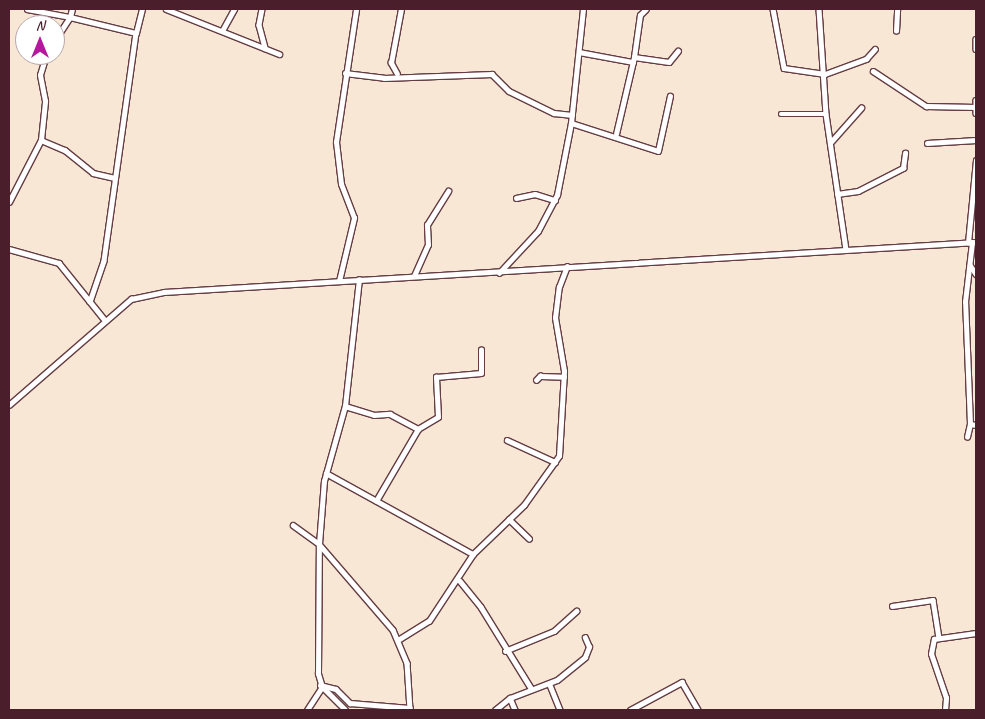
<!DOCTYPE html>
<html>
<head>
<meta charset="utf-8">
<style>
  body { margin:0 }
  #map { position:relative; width:985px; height:719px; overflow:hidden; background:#f8e7d4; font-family:Caveat,sans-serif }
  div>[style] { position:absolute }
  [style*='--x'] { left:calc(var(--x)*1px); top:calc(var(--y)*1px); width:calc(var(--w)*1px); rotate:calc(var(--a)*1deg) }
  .roads { filter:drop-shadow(1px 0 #643d44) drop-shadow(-1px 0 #643d44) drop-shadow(0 1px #643d44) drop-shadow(0 -1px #643d44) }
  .minor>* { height:4.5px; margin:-2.25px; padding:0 2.25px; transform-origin:2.25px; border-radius:2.25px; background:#fff }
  span { translate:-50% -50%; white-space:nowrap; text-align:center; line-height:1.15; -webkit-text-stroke:5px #fff; paint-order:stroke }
  .frame { position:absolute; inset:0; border:10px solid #4a1f2b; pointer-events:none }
  .north { position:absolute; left:15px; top:15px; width:50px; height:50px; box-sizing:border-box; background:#fff; border:1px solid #b7a5aa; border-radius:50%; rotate:0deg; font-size:14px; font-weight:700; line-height:20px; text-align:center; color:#4a1f2b }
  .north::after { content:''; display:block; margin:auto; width:18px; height:22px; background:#b5179e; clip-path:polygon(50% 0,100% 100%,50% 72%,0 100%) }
</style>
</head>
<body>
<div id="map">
  <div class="roads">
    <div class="minor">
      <i style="--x:27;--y:9;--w:44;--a:10.5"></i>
      <i style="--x:70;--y:17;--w:8;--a:-76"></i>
      <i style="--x:166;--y:9;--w:122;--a:21.7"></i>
      <i style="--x:262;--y:9;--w:16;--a:101"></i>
      <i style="--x:259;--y:25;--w:24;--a:75"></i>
      <i style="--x:773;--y:9;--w:60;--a:79.4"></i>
      <i style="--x:784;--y:68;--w:41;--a:8.3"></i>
      <i style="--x:825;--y:74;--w:44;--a:-20.1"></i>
      <i style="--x:866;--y:59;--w:13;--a:-48"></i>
      <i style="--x:819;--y:9;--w:105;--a:86.2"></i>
      <i style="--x:826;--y:114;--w:137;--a:81.6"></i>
      <i style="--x:222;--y:31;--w:25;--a:-61"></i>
      <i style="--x:896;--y:31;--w:22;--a:-87"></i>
      <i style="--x:136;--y:33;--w:25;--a:-76"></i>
      <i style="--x:976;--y:39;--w:10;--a:90"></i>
      <i style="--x:55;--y:40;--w:27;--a:-57"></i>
      <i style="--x:70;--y:17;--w:68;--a:13.6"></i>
      <i style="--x:136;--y:33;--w:230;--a:98"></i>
      <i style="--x:104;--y:261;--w:43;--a:108.9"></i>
      <i style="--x:579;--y:52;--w:55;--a:10.5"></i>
      <i style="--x:634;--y:57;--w:42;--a:-81.9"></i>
      <i style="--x:640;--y:15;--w:8;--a:-45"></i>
      <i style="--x:873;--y:71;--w:64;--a:33.4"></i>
      <i style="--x:926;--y:106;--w:50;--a:1.1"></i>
      <i style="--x:345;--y:73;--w:39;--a:7"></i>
      <i style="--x:384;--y:78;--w:108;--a:-2.1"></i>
      <i style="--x:492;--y:74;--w:24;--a:45"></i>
      <i style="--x:509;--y:91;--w:50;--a:26.1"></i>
      <i style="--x:554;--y:113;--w:18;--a:6"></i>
      <i style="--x:397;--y:74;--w:13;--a:-119"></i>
      <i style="--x:391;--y:63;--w:55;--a:-79.5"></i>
      <i style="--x:976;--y:100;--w:13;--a:90"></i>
      <i style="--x:781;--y:114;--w:45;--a:0"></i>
      <i style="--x:571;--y:123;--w:91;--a:17.8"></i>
      <i style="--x:658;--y:151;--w:56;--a:-77.7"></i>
      <i style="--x:616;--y:134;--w:79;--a:-76.8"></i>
      <i style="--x:634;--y:57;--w:35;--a:8"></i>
      <i style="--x:669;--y:62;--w:14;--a:-51"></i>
      <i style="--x:41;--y:140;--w:26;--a:23"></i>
      <i style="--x:65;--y:150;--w:36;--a:39"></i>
      <i style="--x:93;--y:173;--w:22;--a:13"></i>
      <i style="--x:830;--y:143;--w:47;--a:-48.5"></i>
      <i style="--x:927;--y:143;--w:49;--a:-3.5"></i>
      <i style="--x:837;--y:194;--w:21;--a:-8"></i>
      <i style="--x:858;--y:191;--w:51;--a:-27.1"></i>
      <i style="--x:903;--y:168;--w:15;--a:-82"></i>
      <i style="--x:516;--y:198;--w:19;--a:-12"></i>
      <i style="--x:535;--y:194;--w:21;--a:17"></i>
      <i style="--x:9;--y:202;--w:70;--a:-62.7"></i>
      <i style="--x:41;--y:140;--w:39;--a:-84"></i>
      <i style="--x:45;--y:101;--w:26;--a:-101"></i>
      <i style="--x:40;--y:75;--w:21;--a:-73"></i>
      <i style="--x:968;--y:243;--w:83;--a:-84.5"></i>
      <i style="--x:9;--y:249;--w:52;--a:15.6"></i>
      <i style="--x:59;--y:263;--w:72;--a:51.2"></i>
      <i style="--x:970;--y:265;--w:11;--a:56"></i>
      <i style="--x:499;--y:273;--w:57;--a:-47.1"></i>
      <i style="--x:538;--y:231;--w:41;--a:-62.2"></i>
      <i style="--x:557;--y:195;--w:73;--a:-79"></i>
      <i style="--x:571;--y:123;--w:115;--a:-84"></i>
      <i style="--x:414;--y:276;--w:34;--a:-66"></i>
      <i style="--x:428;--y:245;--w:20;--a:-93"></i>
      <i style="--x:427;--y:225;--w:40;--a:-58"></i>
      <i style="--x:339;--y:281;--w:65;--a:-76.6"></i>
      <i style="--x:354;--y:218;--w:36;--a:-111"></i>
      <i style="--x:341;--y:184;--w:42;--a:-96.8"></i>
      <i style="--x:336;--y:142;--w:134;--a:-81.4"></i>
      <i style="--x:536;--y:380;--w:6;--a:-45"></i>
      <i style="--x:540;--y:376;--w:24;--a:2"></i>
      <i style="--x:9;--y:405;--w:162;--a:-41"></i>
      <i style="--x:131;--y:299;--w:34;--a:-12"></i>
      <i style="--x:164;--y:292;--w:814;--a:-3.52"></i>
      <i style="--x:345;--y:406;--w:30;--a:17"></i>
      <i style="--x:374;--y:415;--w:16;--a:-4"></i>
      <i style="--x:390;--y:414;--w:32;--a:28"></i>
      <i style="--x:970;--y:424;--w:122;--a:-92.3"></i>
      <i style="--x:965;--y:302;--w:60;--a:-83.3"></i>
      <i style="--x:967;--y:437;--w:13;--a:-77"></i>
      <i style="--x:970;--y:424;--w:6;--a:9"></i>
      <i style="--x:507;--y:440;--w:53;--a:24.6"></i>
      <i style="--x:326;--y:473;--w:168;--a:28.9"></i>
      <i style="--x:376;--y:501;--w:83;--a:-59.7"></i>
      <i style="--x:418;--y:429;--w:23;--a:-31"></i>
      <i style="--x:438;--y:417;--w:40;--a:-92.9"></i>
      <i style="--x:436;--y:377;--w:45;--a:-5.1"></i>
      <i style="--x:481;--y:373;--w:23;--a:-90"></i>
      <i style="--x:509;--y:519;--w:28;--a:44"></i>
      <i style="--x:293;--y:525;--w:32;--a:36"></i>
      <i style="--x:319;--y:544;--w:113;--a:49.3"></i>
      <i style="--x:393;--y:630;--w:36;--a:67"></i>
      <i style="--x:407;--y:663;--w:47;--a:86.3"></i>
      <i style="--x:460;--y:581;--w:33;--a:51"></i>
      <i style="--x:481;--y:607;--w:95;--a:58.3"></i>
      <i style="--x:892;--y:606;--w:41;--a:-8.3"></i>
      <i style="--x:933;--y:600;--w:36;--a:81"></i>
      <i style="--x:398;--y:640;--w:36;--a:-32"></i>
      <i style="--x:429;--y:621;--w:80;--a:-56.7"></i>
      <i style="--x:473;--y:554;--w:71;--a:-43.9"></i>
      <i style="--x:524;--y:505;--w:60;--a:-54.5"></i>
      <i style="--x:559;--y:456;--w:85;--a:-86.6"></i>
      <i style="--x:564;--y:371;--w:54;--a:-99.6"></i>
      <i style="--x:555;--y:318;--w:31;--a:-83"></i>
      <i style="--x:559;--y:287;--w:22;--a:-69"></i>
      <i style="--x:505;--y:651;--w:53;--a:-22.2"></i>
      <i style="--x:554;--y:631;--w:30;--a:-42"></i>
      <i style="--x:320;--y:685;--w:16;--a:14"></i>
      <i style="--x:336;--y:689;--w:20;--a:45"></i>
      <i style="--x:350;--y:703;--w:60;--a:4.8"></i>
      <i style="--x:550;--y:685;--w:27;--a:68"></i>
      <i style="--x:510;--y:698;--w:13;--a:67"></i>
      <i style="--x:307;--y:710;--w:27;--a:-57"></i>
      <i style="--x:345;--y:710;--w:33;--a:-135"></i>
      <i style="--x:322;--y:687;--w:14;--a:-107"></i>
      <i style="--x:318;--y:674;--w:130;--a:-89.6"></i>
      <i style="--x:319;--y:544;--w:63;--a:-85.5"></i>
      <i style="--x:324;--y:481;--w:78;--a:-74.4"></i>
      <i style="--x:345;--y:406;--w:127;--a:-83.7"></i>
      <i style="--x:495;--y:710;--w:19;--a:-39"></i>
      <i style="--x:510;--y:698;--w:50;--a:-21"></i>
      <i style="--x:557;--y:680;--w:36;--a:-39"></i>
      <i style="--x:585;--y:657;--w:11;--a:-68"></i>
      <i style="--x:589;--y:647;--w:10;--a:-114"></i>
      <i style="--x:630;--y:710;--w:59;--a:-28.3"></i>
      <i style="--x:682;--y:682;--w:32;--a:60"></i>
      <i style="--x:945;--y:710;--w:12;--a:-85"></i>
      <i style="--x:946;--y:698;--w:46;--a:-108.8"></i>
      <i style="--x:931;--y:654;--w:15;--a:-79"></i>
      <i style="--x:934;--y:639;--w:42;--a:-8.1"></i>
    </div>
  </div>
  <div class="frame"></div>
  <div class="north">N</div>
</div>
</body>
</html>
